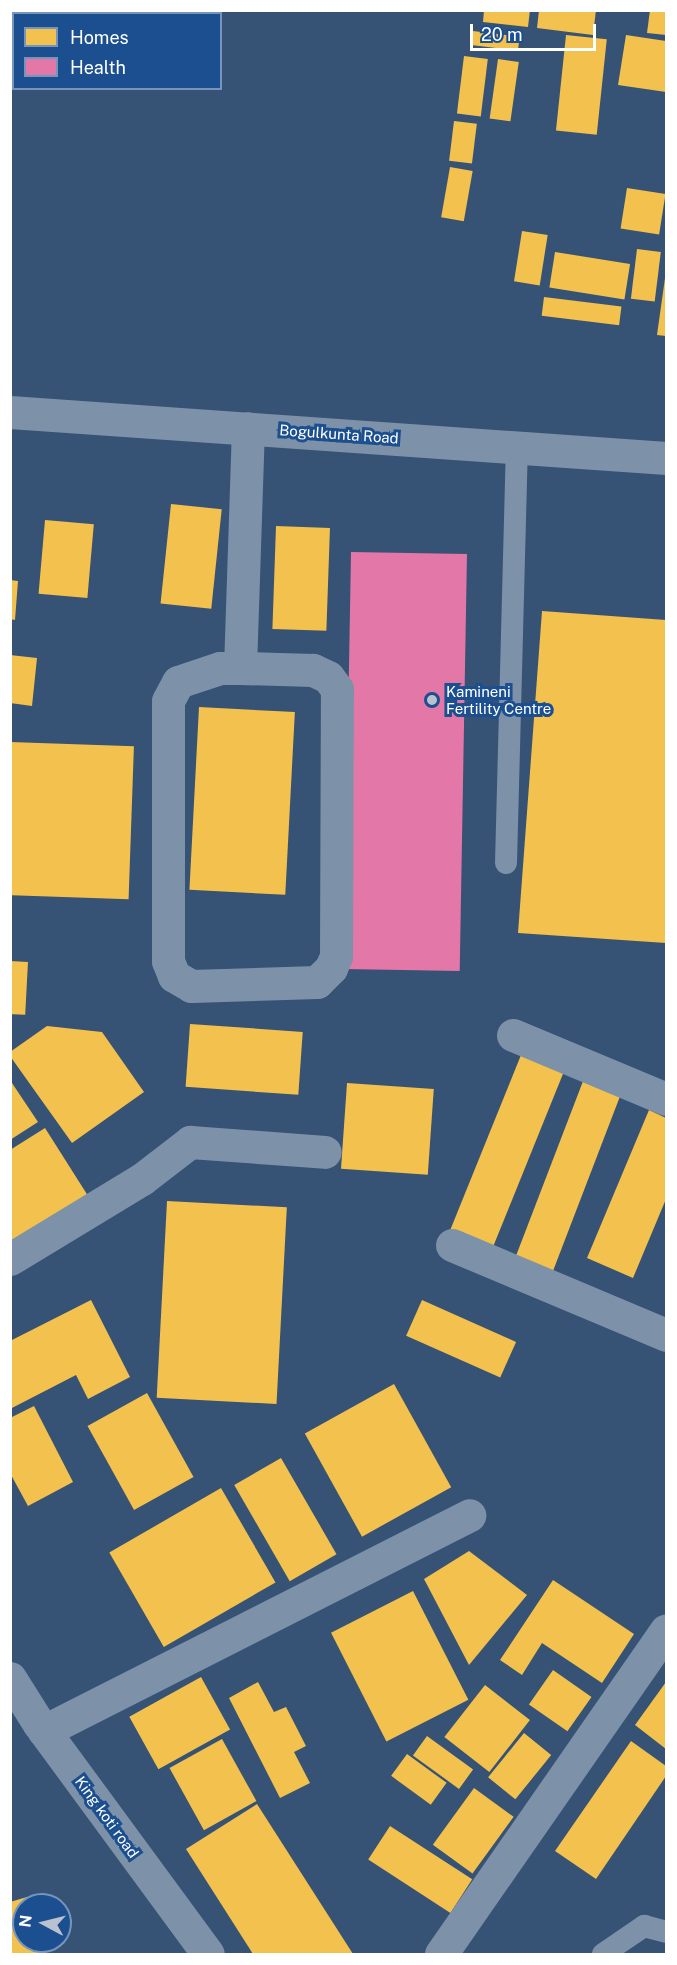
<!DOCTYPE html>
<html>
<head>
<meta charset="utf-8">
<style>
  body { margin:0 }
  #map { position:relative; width:677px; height:1965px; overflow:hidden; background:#365274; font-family:"Public Sans",sans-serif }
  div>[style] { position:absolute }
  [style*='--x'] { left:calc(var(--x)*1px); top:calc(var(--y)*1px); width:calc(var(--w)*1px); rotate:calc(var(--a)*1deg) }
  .homes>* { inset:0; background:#f2c14e; transform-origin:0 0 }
  .health>* { inset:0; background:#e377a8; transform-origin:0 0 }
  .service>* { height:22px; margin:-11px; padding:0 11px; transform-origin:11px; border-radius:11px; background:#7d92a8 }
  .minor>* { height:33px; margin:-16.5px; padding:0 16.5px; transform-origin:16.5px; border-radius:16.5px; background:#7d92a8 }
  .tertiary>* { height:33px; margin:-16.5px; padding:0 16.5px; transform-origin:16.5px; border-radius:16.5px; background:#7d92a8 }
  .dots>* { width:16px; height:16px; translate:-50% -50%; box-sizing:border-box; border:3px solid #1b4f8f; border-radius:50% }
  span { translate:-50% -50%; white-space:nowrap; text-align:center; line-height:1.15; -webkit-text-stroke:6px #1b4f8f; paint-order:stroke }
  .street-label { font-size:15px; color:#fff }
  .poi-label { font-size:15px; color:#fff }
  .left { translate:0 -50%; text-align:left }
  .frame { position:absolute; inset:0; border:12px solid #fff; pointer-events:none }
  .legend { position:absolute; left:12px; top:12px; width:210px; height:78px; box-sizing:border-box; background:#1b4f8f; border:2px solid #7695bc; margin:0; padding:8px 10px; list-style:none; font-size:18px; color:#fff }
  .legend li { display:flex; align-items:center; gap:12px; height:30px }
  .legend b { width:30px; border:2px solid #7695bc }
  .north { position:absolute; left:12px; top:1893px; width:60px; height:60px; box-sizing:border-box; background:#1b4f8f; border:2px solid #7695bc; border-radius:50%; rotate:277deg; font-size:16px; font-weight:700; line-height:24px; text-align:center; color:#fff }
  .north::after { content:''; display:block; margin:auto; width:21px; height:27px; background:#b9c2ce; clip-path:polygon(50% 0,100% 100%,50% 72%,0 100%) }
  .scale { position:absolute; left:470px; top:24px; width:126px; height:27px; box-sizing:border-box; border:3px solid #fff; border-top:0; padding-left:8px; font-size:18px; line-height:21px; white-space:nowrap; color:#fff; -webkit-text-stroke:4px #1b4f8f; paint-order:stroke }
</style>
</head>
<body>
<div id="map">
  <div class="homes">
    <i style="clip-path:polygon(484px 10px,530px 10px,528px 27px,483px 22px)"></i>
    <i style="clip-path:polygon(539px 10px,596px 10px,593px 35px,537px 28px)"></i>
    <i style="clip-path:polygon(650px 10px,666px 10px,666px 35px,647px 33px)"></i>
    <i style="left:473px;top:31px;width:47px;height:14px;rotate:7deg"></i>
    <i style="left:566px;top:35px;width:41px;height:96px;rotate:6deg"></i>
    <i style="clip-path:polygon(626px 35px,666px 41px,666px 92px,618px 85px)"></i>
    <i style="left:464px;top:56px;width:24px;height:58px;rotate:7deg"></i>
    <i style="left:498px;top:59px;width:21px;height:60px;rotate:8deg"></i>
    <i style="left:454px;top:121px;width:23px;height:40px;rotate:7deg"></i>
    <i style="left:450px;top:167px;width:23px;height:51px;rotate:10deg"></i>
    <i style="left:627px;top:188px;width:39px;height:41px;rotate:9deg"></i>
    <i style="left:522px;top:231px;width:26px;height:51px;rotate:9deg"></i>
    <i style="left:637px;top:249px;width:24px;height:50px;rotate:7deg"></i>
    <i style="left:555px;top:252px;width:76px;height:36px;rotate:9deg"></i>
    <i style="clip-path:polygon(665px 278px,666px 278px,666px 336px,657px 335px)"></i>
    <i style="left:544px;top:297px;width:78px;height:19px;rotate:7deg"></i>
    <i style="left:171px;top:504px;width:51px;height:100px;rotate:6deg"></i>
    <i style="left:45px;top:520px;width:49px;height:74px;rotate:5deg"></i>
    <i style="left:276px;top:526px;width:54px;height:103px;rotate:2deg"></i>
    <i style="clip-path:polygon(10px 580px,18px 581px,15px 620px,10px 619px)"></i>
    <i style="clip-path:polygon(542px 611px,666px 620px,666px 943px,518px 933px)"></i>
    <i style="clip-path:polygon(10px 655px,37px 658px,32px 706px,10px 703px)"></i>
    <i style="left:199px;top:707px;width:96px;height:183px;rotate:3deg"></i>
    <i style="left:10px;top:742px;width:124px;height:153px;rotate:2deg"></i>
    <i style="left:10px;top:961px;width:18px;height:53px;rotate:3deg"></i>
    <i style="left:190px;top:1024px;width:113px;height:63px;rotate:4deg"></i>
    <i style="clip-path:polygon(47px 1026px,102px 1032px,144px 1092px,72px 1143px,10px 1056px,10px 1052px)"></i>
    <i style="left:523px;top:1050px;width:46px;height:194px;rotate:22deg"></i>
    <i style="left:585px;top:1076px;width:40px;height:197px;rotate:21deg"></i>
    <i style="clip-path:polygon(10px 1080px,38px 1122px,10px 1140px)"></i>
    <i style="left:347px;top:1083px;width:87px;height:86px;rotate:4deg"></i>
    <i style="clip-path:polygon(649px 1110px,666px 1118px,666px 1199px,633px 1278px,587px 1258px)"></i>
    <i style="clip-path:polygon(45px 1128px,90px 1199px,10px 1250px,10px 1150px)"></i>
    <i style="left:167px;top:1201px;width:120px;height:197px;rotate:3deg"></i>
    <i style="clip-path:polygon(91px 1300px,130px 1377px,88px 1399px,76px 1375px,10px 1409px,10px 1341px)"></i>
    <i style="left:422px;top:1300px;width:103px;height:39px;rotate:24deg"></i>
    <i style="left:394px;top:1384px;width:118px;height:102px;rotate:61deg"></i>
    <i style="left:147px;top:1393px;width:96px;height:68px;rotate:61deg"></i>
    <i style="clip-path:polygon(34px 1406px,73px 1482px,28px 1506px,10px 1473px,10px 1418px)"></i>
    <i style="left:281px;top:1458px;width:111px;height:54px;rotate:60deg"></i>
    <i style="left:221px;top:1488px;width:109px;height:129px;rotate:60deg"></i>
    <i style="clip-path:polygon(469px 1551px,527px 1595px,469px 1665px,424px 1579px)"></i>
    <i style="clip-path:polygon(553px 1580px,634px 1634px,602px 1683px,542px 1643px,522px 1675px,500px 1660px)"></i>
    <i style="left:413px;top:1591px;width:122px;height:92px;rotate:63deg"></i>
    <i style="left:553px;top:1670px;width:47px;height:42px;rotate:35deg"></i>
    <i style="left:201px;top:1677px;width:60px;height:82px;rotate:61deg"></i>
    <i style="clip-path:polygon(258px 1682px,274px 1712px,286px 1707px,306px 1746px,294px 1752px,310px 1783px,280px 1798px,229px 1698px)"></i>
    <i style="clip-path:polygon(666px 1682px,666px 1749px,635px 1725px)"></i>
    <i style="left:485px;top:1685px;width:57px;height:66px;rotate:38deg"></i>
    <i style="left:524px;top:1733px;width:35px;height:57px;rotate:39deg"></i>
    <i style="left:427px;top:1736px;width:57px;height:24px;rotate:36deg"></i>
    <i style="left:222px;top:1739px;width:71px;height:60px;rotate:61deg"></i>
    <i style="clip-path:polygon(631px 1741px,666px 1766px,666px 1776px,596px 1879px,555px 1851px)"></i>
    <i style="left:407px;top:1754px;width:49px;height:27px;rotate:36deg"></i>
    <i style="left:474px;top:1788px;width:49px;height:70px;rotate:36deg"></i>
    <i style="clip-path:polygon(257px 1804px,353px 1954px,253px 1954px,186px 1849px)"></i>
    <i style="left:390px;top:1826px;width:98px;height:40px;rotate:33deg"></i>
    <i style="clip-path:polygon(27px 1897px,30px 1905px,24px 1905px,24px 1941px,42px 1941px,46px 1954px,10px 1954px,10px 1902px)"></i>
  </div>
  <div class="health">
    <i style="left:351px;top:552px;width:116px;height:417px;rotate:1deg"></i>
  </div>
  <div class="service">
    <i style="--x:506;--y:863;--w:416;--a:-88.5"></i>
    <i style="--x:603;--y:1954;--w:50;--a:-34.3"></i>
    <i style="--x:644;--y:1926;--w:23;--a:15"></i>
  </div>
  <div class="minor">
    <i style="--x:240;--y:668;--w:20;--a:180"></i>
    <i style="--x:220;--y:668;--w:44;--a:161.6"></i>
    <i style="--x:178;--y:682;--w:21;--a:118"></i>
    <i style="--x:168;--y:701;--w:260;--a:90"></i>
    <i style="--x:168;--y:961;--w:16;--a:68"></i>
    <i style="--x:174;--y:976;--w:20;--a:30"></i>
    <i style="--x:191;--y:986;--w:126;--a:-1.8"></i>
    <i style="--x:317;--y:982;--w:20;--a:-45"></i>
    <i style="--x:331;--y:968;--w:13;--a:-67"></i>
    <i style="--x:336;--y:956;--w:267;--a:-89.8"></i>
    <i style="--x:337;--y:689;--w:15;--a:-127"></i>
    <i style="--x:328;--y:677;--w:17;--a:-155"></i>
    <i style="--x:313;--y:670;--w:73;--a:-178.4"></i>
    <i style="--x:240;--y:668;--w:240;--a:-88.1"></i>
    <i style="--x:513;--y:1035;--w:166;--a:22.7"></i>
    <i style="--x:452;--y:1245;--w:232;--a:22.8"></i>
    <i style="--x:10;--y:1259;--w:154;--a:-31.2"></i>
    <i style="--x:142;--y:1179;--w:61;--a:-37.6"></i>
    <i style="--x:190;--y:1142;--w:135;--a:4.2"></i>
    <i style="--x:44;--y:1731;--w:477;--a:-26.9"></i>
  </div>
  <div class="tertiary">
    <i style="--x:10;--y:412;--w:658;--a:4.01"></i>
    <i style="--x:10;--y:1678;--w:54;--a:57.8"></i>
    <i style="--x:39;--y:1724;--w:285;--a:53.7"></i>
    <i style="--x:441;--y:1954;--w:394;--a:-55.2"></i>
  </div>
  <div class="dots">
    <i style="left:432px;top:700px;background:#b9c2ce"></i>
  </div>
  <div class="street-label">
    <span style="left:339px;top:434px;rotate:4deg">Bogulkunta Road</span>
    <span style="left:107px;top:1817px;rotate:54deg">King koti road</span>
  </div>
  <div class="poi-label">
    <span class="left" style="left:446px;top:700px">Kamineni<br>Fertility Centre</span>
  </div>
  <div class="frame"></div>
  <ul class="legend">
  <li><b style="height:16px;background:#f2c14e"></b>Homes</li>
  <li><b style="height:16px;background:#e377a8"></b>Health</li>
  </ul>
  <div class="north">N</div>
  <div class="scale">20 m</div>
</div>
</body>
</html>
